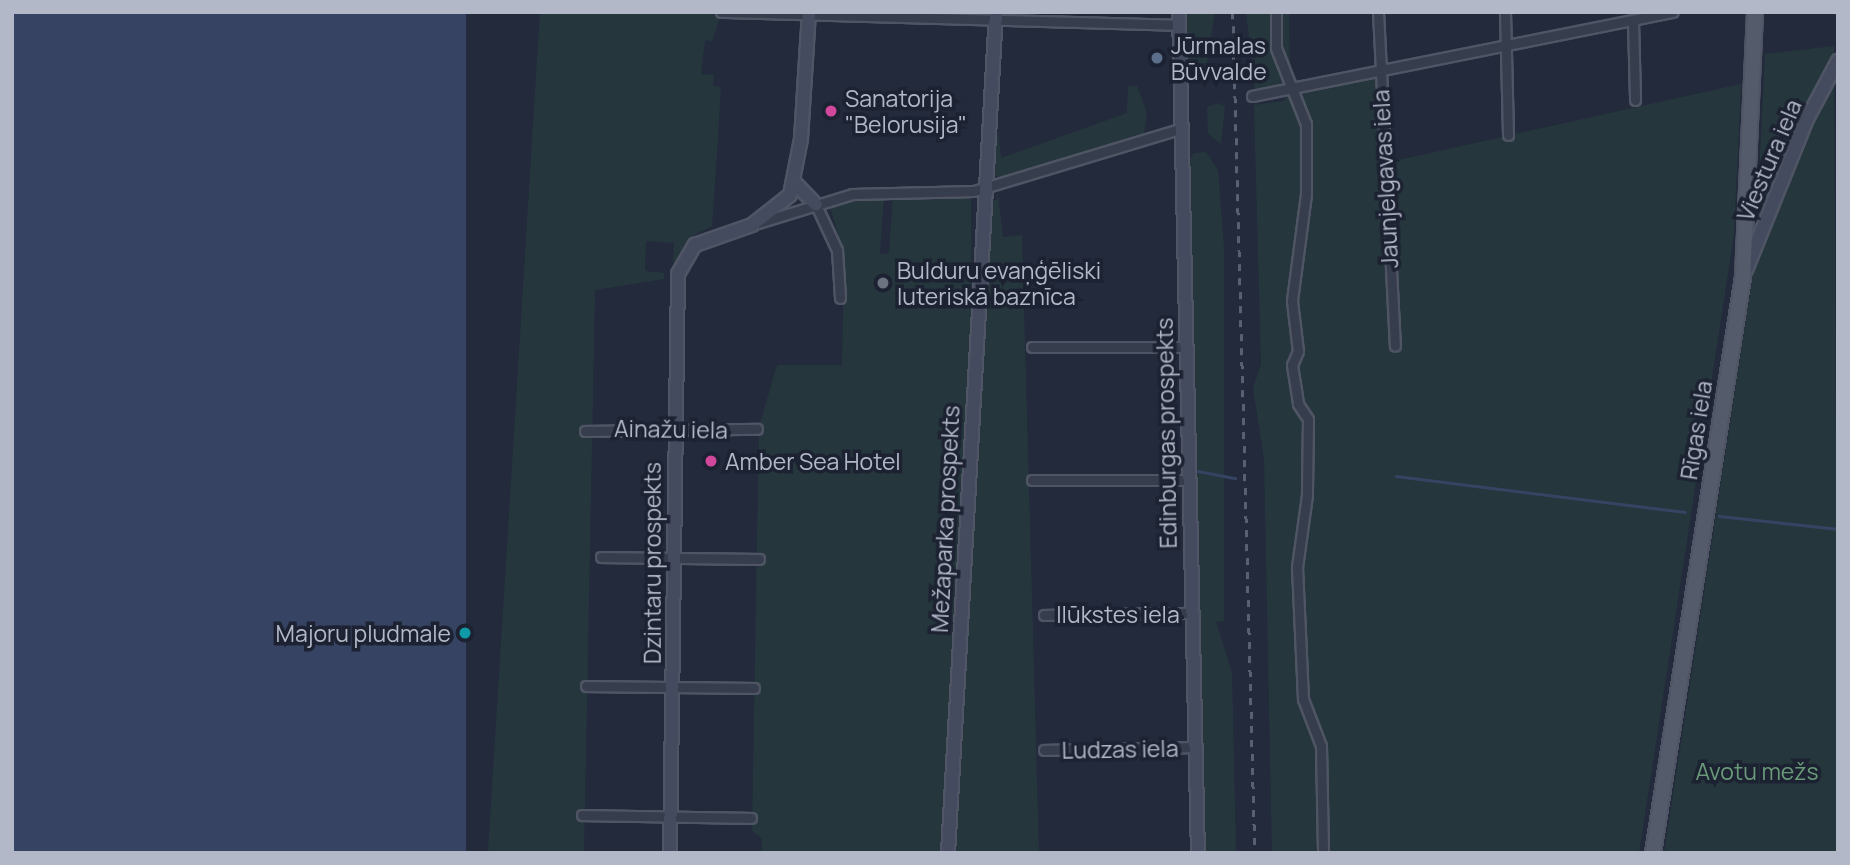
<!DOCTYPE html>
<html>
<head>
<meta charset="utf-8">
<style>
  body { margin:0 }
  #map { position:relative; width:1850px; height:865px; overflow:hidden; background:#232a3c; font-family:Manrope,sans-serif }
  div>[style] { position:absolute }
  [style*='--x'] { left:calc(var(--x)*1px); top:calc(var(--y)*1px); width:calc(var(--w)*1px); rotate:calc(var(--a)*1deg) }
  .green>* { inset:0; background:#25373d }
  .water>* { inset:0; background:#364363; transform-origin:0 0 }
  .stream>* { height:2.5px; margin:-1.25px; padding:0 1.25px; transform-origin:1.25px; border-radius:1.25px; background:#364363 }
  .roads { filter:drop-shadow(2px 0 #4f5564) drop-shadow(-2px 0 #4f5564) drop-shadow(0 2px #4f5564) drop-shadow(0 -2px #4f5564) }
  .street>* { height:9px; margin:-4.5px; padding:0 4.5px; transform-origin:4.5px; border-radius:4.5px; background:#363d4c }
  .secondary>* { height:12px; margin:-6px; padding:0 6px; transform-origin:6px; border-radius:6px; background:#444b5f }
  .primary>* { height:14px; margin:-7px; padding:0 7px; transform-origin:7px; border-radius:7px; background:#545c6c }
  .rail>* { height:2.5px; margin-top:-1.25px; transform-origin:0; background:repeating-linear-gradient(90deg,#586073 0 7px,transparent 0 14px) }
  .dots>* { width:19px; height:19px; translate:-50% -50%; box-sizing:border-box; border:4px solid #1c2231; border-radius:50% }
  span { translate:-50% -50%; white-space:nowrap; text-align:center; line-height:1.15; -webkit-text-stroke:7px #1c2231; paint-order:stroke }
  .poi-label { font-size:23px; color:#b2b8c8 }
  .left { translate:0 -50%; text-align:left }
  .right { translate:-100% -50%; text-align:right }
  .street-label { font-size:23px; color:#b2b8c8 }
  .park-label { font-size:23px; color:#699979 }
  .frame { position:absolute; inset:0; border:14px solid #b2b8c8; pointer-events:none }
</style>
</head>
<body>
<div id="map">
  <div class="green">
    <i style="clip-path:polygon(540px 12px,722px 12px,712px 41px,705px 40px,701px 74px,714px 75px,713px 86px,721px 87px,718px 138px,712px 226px,690px 237px,673px 267px,674px 243px,646px 241px,645px 271px,664px 273px,664px 279px,595px 290px,584px 853px,488px 853px)"></i>
    <i style="clip-path:polygon(1184px 12px,1215px 12px,1205px 74px,1186px 68px)"></i>
    <i style="clip-path:polygon(1246px 12px,1289px 12px,1290px 85px,1255px 90px)"></i>
    <i style="clip-path:polygon(1834px 46px,1838px 853px,1664px 853px,1755px 261px,1765px 54px)"></i>
    <i style="clip-path:polygon(1375px 77px,1380px 164px,1741px 84px,1734px 234px,1639px 853px,1272px 853px,1264px 459px,1253px 388px,1261px 364px,1254px 105px,1284px 101px,1288px 91px)"></i>
    <i style="clip-path:polygon(1128px 86px,1137px 86px,1147px 113px,1144px 133px,1005px 180px,993px 175px,998px 128px,1001px 158px,1127px 113px)"></i>
    <i style="clip-path:polygon(1218px 103px,1225px 106px,1221px 144px,1208px 134px,1207px 107px)"></i>
    <i style="clip-path:polygon(1206px 152px,1218px 170px,1224px 247px,1224px 621px,1216px 622px,1232px 673px,1236px 853px,1203px 853px,1187px 163px,1194px 153px)"></i>
    <i style="clip-path:polygon(997px 188px,1003px 237px,1022px 235px,1039px 853px,955px 853px,991px 200px,997px 200px)"></i>
    <i style="clip-path:polygon(884px 194px,880px 254px,889px 253px,893px 194px,971px 197px,972px 302px,942px 853px,762px 853px,762px 838px,752px 831px,759px 427px,777px 365px,842px 365px,844px 254px,829px 203px)"></i>
  </div>
  <div class="water">
    <i style="left:12px;top:12px;width:454px;height:841px"></i>
  </div>
  <div class="stream">
    <i style="--x:1198;--y:471;--w:38;--a:11"></i>
    <i style="--x:1396;--y:476;--w:291;--a:7.1"></i>
    <i style="--x:1719;--y:516;--w:120;--a:6.2"></i>
  </div>
  <div class="roads">
    <div class="street">
      <i style="--x:721;--y:12;--w:458;--a:1.6"></i>
      <i style="--x:1276;--y:12;--w:36;--a:90"></i>
      <i style="--x:1276;--y:48;--w:82;--a:68.5"></i>
      <i style="--x:1306;--y:124;--w:70;--a:90"></i>
      <i style="--x:1306;--y:194;--w:108;--a:97.5"></i>
      <i style="--x:1292;--y:301;--w:50;--a:83.2"></i>
      <i style="--x:1298;--y:351;--w:15;--a:113"></i>
      <i style="--x:1292;--y:365;--w:39;--a:81"></i>
      <i style="--x:1298;--y:404;--w:18;--a:56"></i>
      <i style="--x:1308;--y:419;--w:76;--a:90.8"></i>
      <i style="--x:1307;--y:495;--w:73;--a:97.9"></i>
      <i style="--x:1297;--y:567;--w:132;--a:87.4"></i>
      <i style="--x:1303;--y:699;--w:50;--a:69"></i>
      <i style="--x:1321;--y:746;--w:107;--a:88.9"></i>
      <i style="--x:1378;--y:12;--w:334;--a:87.1"></i>
      <i style="--x:1505;--y:12;--w:123;--a:88.6"></i>
      <i style="--x:1633;--y:21;--w:79;--a:88.5"></i>
      <i style="--x:1252;--y:96;--w:429;--a:-11.3"></i>
      <i style="--x:816;--y:205;--w:50;--a:65"></i>
      <i style="--x:837;--y:250;--w:48;--a:86.4"></i>
      <i style="--x:758;--y:223;--w:98;--a:-17.1"></i>
      <i style="--x:852;--y:194;--w:122;--a:-1.4"></i>
      <i style="--x:974;--y:191;--w:218;--a:-16.8"></i>
      <i style="--x:1032;--y:347;--w:153;--a:0"></i>
      <i style="--x:585;--y:431;--w:172;--a:-0.7"></i>
      <i style="--x:1032;--y:480;--w:156;--a:0"></i>
      <i style="--x:601;--y:557;--w:158;--a:0.7"></i>
      <i style="--x:1044;--y:615;--w:148;--a:-0.8"></i>
      <i style="--x:586;--y:686;--w:168;--a:0.7"></i>
      <i style="--x:1044;--y:750;--w:151;--a:-1.1"></i>
      <i style="--x:582;--y:815;--w:169;--a:1"></i>
    </div>
    <div class="secondary">
      <i style="--x:1179;--y:12;--w:841;--a:88.71"></i>
      <i style="--x:795;--y:183;--w:30;--a:46"></i>
      <i style="--x:1746;--y:270;--w:163;--a:-68"></i>
      <i style="--x:1807;--y:119;--w:66;--a:-61.9"></i>
      <i style="--x:670;--y:853;--w:579;--a:-89.21"></i>
      <i style="--x:678;--y:274;--w:34;--a:-60"></i>
      <i style="--x:695;--y:245;--w:60;--a:-19.3"></i>
      <i style="--x:752;--y:225;--w:48;--a:-38.3"></i>
      <i style="--x:790;--y:195;--w:57;--a:-78.9"></i>
      <i style="--x:801;--y:139;--w:127;--a:-86.4"></i>
      <i style="--x:948;--y:853;--w:842;--a:-86.73"></i>
    </div>
    <div class="primary">
      <i style="--x:1653;--y:853;--w:583;--a:-81.12"></i>
      <i style="--x:1743;--y:277;--w:265;--a:-87.4"></i>
    </div>
  </div>
  <div class="rail">
    <i style="--x:1233;--y:12;--w:841;--a:88.5"></i>
  </div>
  <div class="dots">
    <i style="left:1157px;top:58px;background:#5c6f8a"></i>
    <i style="left:831px;top:111px;background:#d1479c"></i>
    <i style="left:883px;top:283px;background:#6b7280"></i>
    <i style="left:711px;top:461px;background:#d1479c"></i>
    <i style="left:465px;top:633px;background:#0f9aa8"></i>
  </div>
  <div class="poi-label">
    <span class="left" style="left:1171px;top:58px">Jūrmalas<br>Būvvalde</span>
    <span class="left" style="left:845px;top:111px">Sanatorija<br>"Belorusija"</span>
    <span class="left" style="left:897px;top:283px">Bulduru evaņģēliski<br>luteriskā baznīca</span>
    <span class="left" style="left:725px;top:461px">Amber Sea Hotel</span>
    <span class="right" style="left:451px;top:633px">Majoru pludmale</span>
  </div>
  <div class="street-label">
    <span style="left:1769px;top:160px;rotate:-67deg">Viestura iela</span>
    <span style="left:1385px;top:179px;rotate:-93deg">Jaunjelgavas iela</span>
    <span style="left:671px;top:429px;rotate:1deg">Ainažu iela</span>
    <span style="left:1696px;top:430px;rotate:-81deg">Rīgas iela</span>
    <span style="left:1166px;top:433px;rotate:-91deg">Edinburgas prospekts</span>
    <span style="left:945px;top:519px;rotate:-87deg">Mežaparka prospekts</span>
    <span style="left:652px;top:563px;rotate:-90deg">Dzintaru prospekts</span>
    <span style="left:1118px;top:614px">Ilūkstes iela</span>
    <span style="left:1120px;top:749px;rotate:-1deg">Ludzas iela</span>
  </div>
  <div class="park-label">
    <span style="left:1757px;top:771px">Avotu mežs</span>
  </div>
  <div class="frame"></div>
</div>
</body>
</html>
